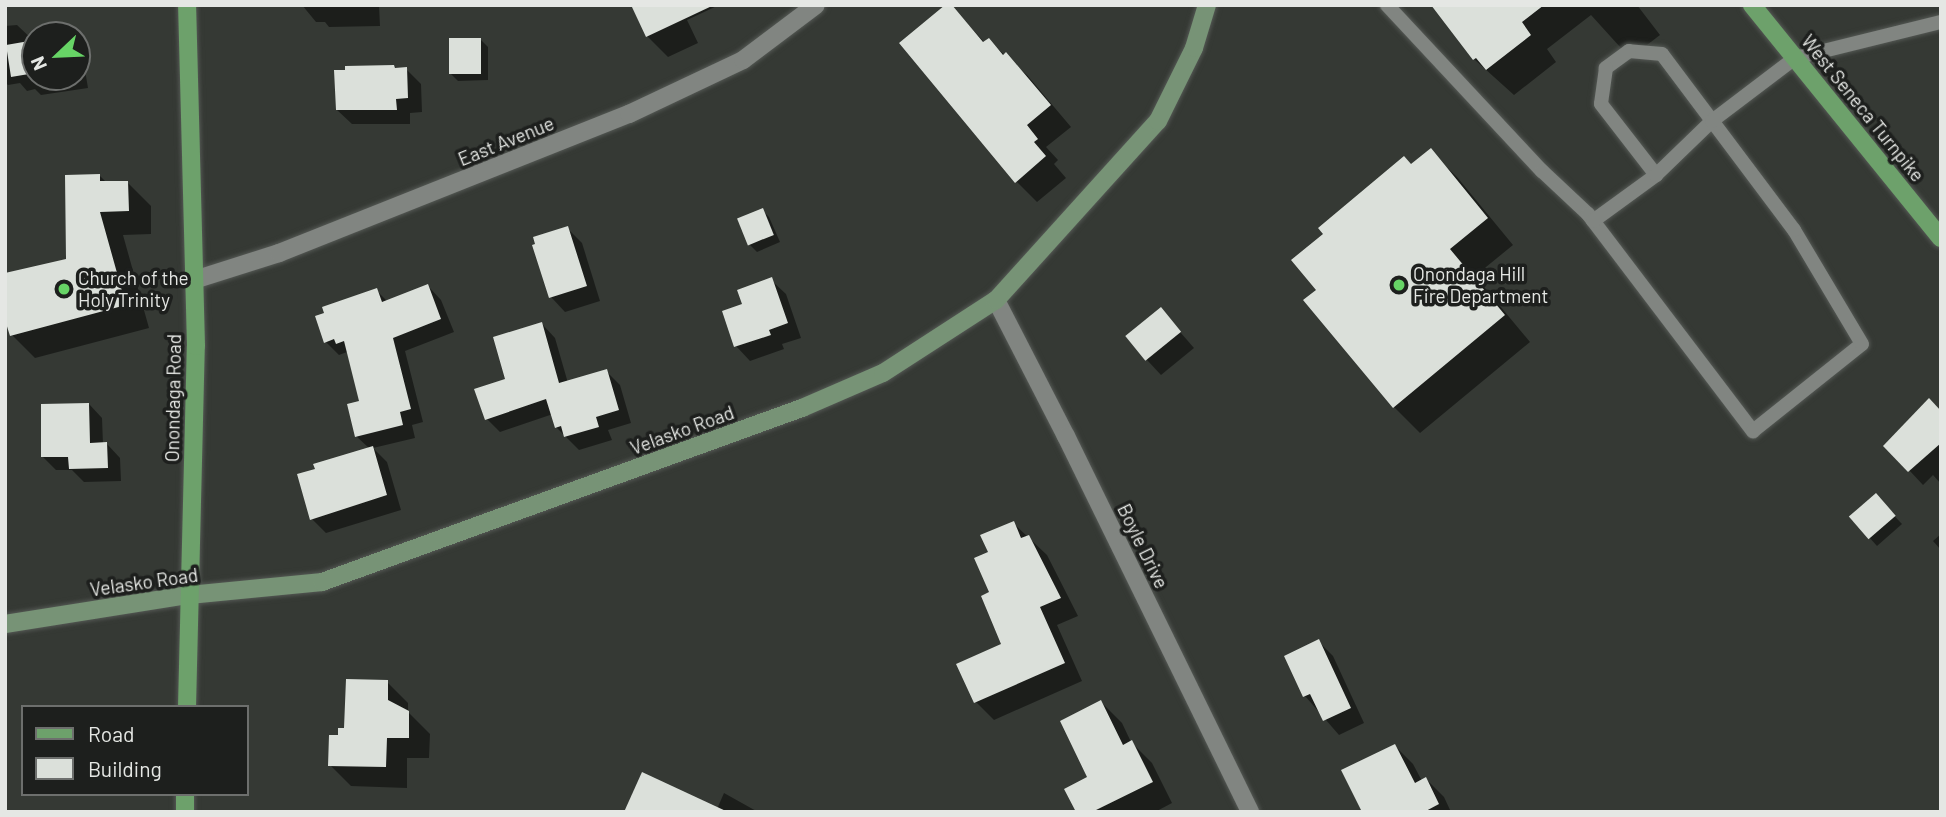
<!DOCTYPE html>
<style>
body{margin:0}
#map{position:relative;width:1946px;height:817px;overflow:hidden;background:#353934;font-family:Barlow,sans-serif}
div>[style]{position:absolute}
.shadow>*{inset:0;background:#0007}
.building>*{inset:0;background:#dbe0da;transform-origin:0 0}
.roads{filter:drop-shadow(0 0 2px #545854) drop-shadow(0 0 2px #545854)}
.lane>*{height:14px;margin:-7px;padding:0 7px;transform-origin:7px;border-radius:7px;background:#818581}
.street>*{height:18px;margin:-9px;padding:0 9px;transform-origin:9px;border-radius:9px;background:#818581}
.secondary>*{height:18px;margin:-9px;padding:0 9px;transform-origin:9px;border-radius:9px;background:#779376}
.primary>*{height:18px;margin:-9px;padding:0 9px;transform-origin:9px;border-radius:9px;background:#6da16b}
.dots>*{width:19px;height:19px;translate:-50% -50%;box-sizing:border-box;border:4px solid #1d1f1d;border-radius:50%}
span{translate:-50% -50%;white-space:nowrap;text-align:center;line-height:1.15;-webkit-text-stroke:7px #1d1f1d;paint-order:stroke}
.street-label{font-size:19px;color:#e5e7e4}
.poi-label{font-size:19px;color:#e5e7e4}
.left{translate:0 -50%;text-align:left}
.frame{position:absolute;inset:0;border:7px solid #e5e7e4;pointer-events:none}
.legend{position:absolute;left:21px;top:705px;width:228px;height:91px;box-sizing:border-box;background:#1d1f1d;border:2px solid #6d6f6d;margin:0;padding:9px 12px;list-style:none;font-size:21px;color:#e5e7e4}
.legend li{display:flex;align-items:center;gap:14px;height:35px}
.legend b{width:35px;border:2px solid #6d6f6d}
.north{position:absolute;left:21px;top:21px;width:70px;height:70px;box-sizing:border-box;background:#1d1f1d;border:2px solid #6d6f6d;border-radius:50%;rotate:247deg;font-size:19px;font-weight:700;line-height:28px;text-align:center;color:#e5e7e4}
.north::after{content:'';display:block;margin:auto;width:24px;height:32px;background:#67d466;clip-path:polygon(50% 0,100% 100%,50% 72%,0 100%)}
</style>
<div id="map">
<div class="shadow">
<i style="clip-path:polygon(302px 5px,379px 5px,380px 26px,329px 27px,325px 22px,316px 22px)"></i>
<i style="clip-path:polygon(633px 5px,719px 5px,687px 20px,698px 43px,668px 57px,647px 36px)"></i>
<i style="clip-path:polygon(1433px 5px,1637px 5px,1660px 35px,1630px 58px,1591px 15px,1547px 49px,1556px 62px,1514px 95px,1474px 59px)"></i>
<i style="clip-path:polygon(952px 7px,985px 43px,988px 40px,1027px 75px,1071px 127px,1046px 147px,1058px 160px,1054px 164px,1066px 178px,1037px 202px,1016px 181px)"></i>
<i style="clip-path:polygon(17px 25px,35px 42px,35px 77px,77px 77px,77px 46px,82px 52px,88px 88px,41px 95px,35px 89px,27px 91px,20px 83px,8px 85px,5px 82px,5px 26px)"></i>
<i style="clip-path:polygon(481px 40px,488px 47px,488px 80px,458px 81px,451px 74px)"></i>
<i style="clip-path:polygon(394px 66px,397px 70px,406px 69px,421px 84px,422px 112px,410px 113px,410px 124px,352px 124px,337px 110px)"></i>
<i style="clip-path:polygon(1430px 151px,1457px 177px,1513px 245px,1475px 276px,1530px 342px,1420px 433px,1394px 407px,1318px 290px,1412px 166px)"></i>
<i style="clip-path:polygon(99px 175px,107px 183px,127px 182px,151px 206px,151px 234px,123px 235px,149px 328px,35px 358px,12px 335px,67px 260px)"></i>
<i style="clip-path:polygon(762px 210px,769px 217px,780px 242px,757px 252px,750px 245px)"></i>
<i style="clip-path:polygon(567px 228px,582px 243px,600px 301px,565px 312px,551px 297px)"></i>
<i style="clip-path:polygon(771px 280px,786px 294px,801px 338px,782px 344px,784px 349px,750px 361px,736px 346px)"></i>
<i style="clip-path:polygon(428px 286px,441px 300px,454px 332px,405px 351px,423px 422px,412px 425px,415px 438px,373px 448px,387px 462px,401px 510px,326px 533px,312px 519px,370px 449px,356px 436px,361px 402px,347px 352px,339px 355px,326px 342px,376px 290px,388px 302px)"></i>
<i style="clip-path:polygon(1161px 310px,1194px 348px,1161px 375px,1147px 360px)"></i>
<i style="clip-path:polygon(542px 324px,555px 338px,568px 383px,606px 371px,620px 385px,631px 423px,608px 430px,612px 440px,579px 450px,556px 427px,553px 414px,500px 432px,487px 419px)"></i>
<i style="clip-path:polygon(89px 404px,102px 418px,103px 444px,107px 444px,120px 458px,121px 481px,84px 482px,72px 470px,56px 470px,42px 456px)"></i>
<i style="clip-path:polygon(1941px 413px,1941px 484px,1933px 475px,1923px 485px,1909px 470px)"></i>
<i style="clip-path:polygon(1882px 503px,1902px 524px,1877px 546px,1851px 517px)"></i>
<i style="clip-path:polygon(1013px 523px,1047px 555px,1078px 616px,1057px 625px,1082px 681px,994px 720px,976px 702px,1004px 645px,992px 593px,990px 553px)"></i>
<i style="clip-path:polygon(1941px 534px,1941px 550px,1933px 541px)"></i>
<i style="clip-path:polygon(1318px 641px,1333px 656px,1364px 723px,1339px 735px,1305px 696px)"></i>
<i style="clip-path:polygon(387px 682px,408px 703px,408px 712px,430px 734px,429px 758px,407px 758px,407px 788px,351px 786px,330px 765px,339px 737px)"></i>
<i style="clip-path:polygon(1101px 702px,1122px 723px,1131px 742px,1152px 763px,1172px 803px,1155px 812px,1077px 812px,1089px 778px)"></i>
<i style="clip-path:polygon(1395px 746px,1413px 764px,1422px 781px,1426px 779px,1444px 797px,1451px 812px,1364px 812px)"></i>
<i style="clip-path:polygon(724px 793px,758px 812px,626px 812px,717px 809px)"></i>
</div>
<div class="building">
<i style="clip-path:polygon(631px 5px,714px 5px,646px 37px)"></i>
<i style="clip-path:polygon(945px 5px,952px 5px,983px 42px,989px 38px,1003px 55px,1006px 52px,1051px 105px,1027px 125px,1038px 139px,1034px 142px,1046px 156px,1015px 183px,899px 43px)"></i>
<i style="clip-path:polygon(1431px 5px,1544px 5px,1522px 22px,1531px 35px,1486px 70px,1476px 58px,1473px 60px)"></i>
<i style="left:449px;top:38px;width:32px;height:36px"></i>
<i style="clip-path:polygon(35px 40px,35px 73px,11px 77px,6px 45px)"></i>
<i style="clip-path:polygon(394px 65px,395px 68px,407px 67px,408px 98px,396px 99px,397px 110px,336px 110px,334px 70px,345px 70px,345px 66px)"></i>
<i style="clip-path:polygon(1431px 148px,1488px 218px,1450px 249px,1505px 315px,1393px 408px,1303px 300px,1316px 290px,1291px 260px,1323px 234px,1318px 228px,1404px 156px,1411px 164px)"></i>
<i style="clip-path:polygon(100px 174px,100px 181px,128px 181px,129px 211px,100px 212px,126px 305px,10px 336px,5px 320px,5px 273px,66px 259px,65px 175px)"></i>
<i style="left:763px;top:208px;width:29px;height:28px;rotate:68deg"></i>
<i style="clip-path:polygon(568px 226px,587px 286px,549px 298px,532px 245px,535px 244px,533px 237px)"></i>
<i style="clip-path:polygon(772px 277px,788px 323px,769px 330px,771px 335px,734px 347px,722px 311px,742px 304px,737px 290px)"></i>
<i style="clip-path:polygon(428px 284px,441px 319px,393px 338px,411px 409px,400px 412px,403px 425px,355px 437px,347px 404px,359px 401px,344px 341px,336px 344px,334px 339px,324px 343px,315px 316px,324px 313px,322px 307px,377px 288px,382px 302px)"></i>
<i style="left:1161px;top:307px;width:32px;height:46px;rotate:51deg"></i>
<i style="clip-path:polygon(542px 322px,559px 383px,607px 369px,619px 410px,596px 417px,599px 427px,564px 437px,561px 426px,555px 428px,546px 399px,485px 420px,474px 389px,505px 379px,493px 337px)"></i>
<i style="clip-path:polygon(1929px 398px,1941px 411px,1941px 443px,1908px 472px,1883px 446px)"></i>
<i style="clip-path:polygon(89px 403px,90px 443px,107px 442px,108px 468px,69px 469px,68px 457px,41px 457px,41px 404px)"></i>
<i style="clip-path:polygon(373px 446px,387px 495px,310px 520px,297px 474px,315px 469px,313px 464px)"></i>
<i style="left:1876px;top:493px;width:30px;height:36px;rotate:49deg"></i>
<i style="clip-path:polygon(1014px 521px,1021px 538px,1029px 535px,1061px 598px,1040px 607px,1065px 663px,974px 703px,956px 664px,1001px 644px,981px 596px,989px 592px,974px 558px,988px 552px,980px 535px)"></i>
<i style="clip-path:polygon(1319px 639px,1351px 708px,1323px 721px,1310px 694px,1303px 697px,1284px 656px)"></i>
<i style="clip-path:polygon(346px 679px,388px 680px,388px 700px,409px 711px,409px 738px,387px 738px,386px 767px,328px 766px,329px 735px,338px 735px,338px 728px,344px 728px)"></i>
<i style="clip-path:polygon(1101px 700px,1123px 745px,1132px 740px,1153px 782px,1092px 812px,1076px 812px,1064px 789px,1087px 777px,1060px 721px)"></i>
<i style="clip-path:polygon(1395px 744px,1415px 783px,1426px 777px,1439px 804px,1424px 812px,1362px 812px,1341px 770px)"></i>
<i style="clip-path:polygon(642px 772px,728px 812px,624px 812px)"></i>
</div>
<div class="roads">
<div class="lane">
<i style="left:1387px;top:5px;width:227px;rotate:47deg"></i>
<i style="left:1542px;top:171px;width:63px;rotate:43.1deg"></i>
<i style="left:1588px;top:214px;width:273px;rotate:52.8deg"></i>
<i style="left:1753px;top:431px;width:139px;rotate:-38.6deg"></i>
<i style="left:1862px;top:344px;width:133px;rotate:-120.8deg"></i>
<i style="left:1794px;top:230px;width:220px;rotate:-126.9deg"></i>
<i style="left:1662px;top:54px;width:33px;rotate:-175deg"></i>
<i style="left:1629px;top:51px;width:29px;rotate:144deg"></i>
<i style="left:1606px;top:68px;width:36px;rotate:98deg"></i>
<i style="left:1601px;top:104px;width:90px;rotate:52.2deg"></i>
<i style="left:1593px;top:221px;width:78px;rotate:-36.1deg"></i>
<i style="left:1656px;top:175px;width:78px;rotate:-44deg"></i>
<i style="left:1712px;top:121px;width:104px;rotate:-37.2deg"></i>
<i style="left:1795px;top:58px;width:150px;rotate:-13.9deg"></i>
</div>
<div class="street">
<i style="left:194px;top:280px;width:89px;rotate:-17.6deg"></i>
<i style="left:279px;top:253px;width:377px;rotate:-21.7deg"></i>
<i style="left:629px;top:114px;width:126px;rotate:-25.3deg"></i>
<i style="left:743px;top:60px;width:91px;rotate:-37deg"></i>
<i style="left:996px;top:300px;width:153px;rotate:62.8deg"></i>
<i style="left:1066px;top:436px;width:419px;rotate:63.9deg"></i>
</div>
<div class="secondary">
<i style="left:5px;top:624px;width:186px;rotate:-9deg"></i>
<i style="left:189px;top:595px;width:134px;rotate:-5.6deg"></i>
<i style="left:322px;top:582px;width:511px;rotate:-19.93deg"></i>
<i style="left:802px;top:408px;width:88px;rotate:-23.4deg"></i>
<i style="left:883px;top:373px;width:135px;rotate:-32.9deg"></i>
<i style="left:996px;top:300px;width:241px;rotate:-47.9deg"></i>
<i style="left:1158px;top:121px;width:81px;rotate:-63.7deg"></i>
<i style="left:1194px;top:48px;width:45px;rotate:-73.2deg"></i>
</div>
<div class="primary">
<i style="left:1752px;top:5px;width:300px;rotate:51deg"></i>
<i style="left:187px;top:707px;width:361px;rotate:-88.6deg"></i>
<i style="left:196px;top:346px;width:341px;rotate:-91.5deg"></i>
<i style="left:185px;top:812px;width:18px;rotate:-90deg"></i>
</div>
</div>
<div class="dots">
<i style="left:1399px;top:285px;background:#67d466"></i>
<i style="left:64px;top:289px;background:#67d466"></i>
</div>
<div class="street-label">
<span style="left:1863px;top:108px;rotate:51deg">West Seneca Turnpike</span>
<span style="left:506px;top:141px;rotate:-22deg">East Avenue</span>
<span style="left:173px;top:398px;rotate:-89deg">Onondaga Road</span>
<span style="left:682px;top:430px;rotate:-20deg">Velasko Road</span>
<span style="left:1143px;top:546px;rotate:64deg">Boyle Drive</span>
<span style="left:144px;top:582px;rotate:-8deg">Velasko Road</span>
</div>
<div class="poi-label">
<span class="left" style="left:1413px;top:285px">Onondaga Hill<br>Fire Department</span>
<span class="left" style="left:78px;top:289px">Church of the<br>Holy Trinity</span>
</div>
<div class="frame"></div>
<ul class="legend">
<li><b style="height:9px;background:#6da16b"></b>Road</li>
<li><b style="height:19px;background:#dbe0da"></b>Building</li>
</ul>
<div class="north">N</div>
</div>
